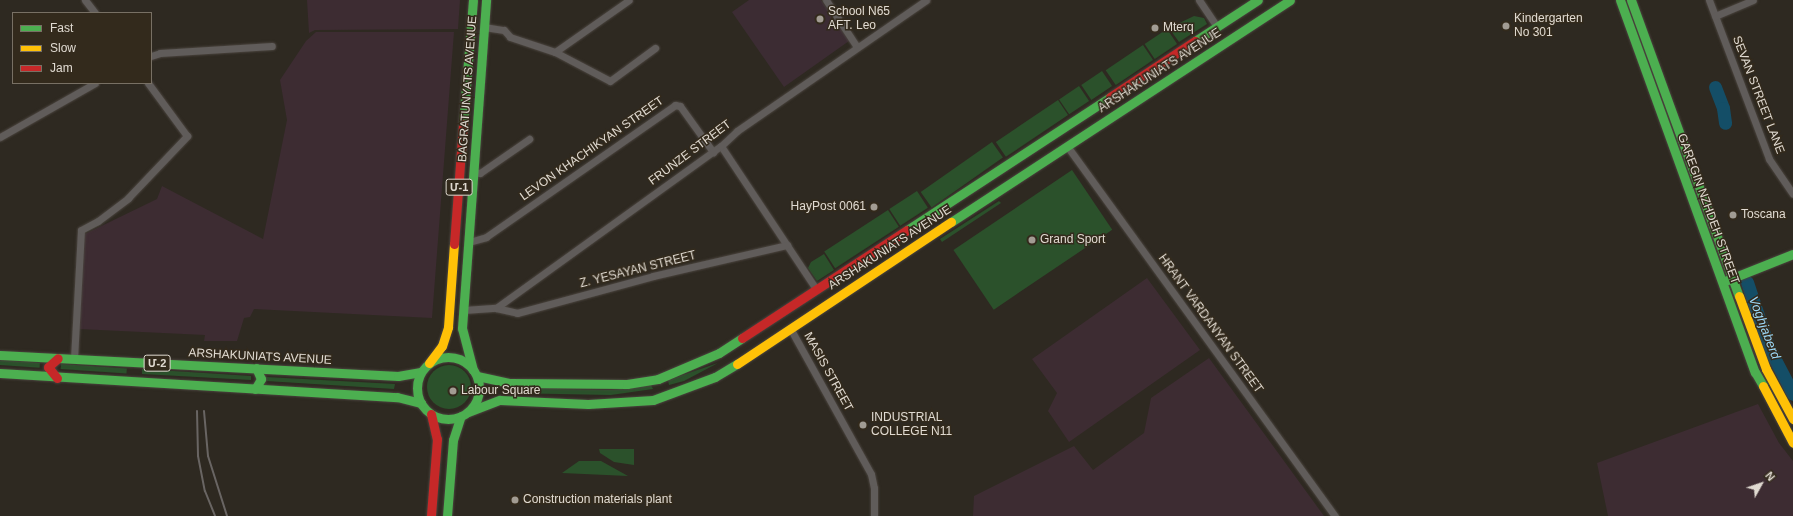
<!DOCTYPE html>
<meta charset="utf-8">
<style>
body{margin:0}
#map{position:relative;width:1793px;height:516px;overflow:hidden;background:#2e2921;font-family:Arial,"Noto Sans Armenian",sans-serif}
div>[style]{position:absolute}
.industrial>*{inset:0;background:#3d2c32}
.education>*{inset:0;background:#3c2c33}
.green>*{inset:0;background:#2b512b;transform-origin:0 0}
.round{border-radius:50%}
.river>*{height:13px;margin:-6.5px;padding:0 6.5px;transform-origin:6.5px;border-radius:6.5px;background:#144e67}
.roads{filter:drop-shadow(0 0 1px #4a443e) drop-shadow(0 0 1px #4a443e)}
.street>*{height:7px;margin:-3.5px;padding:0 3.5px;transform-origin:3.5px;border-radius:3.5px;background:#605c5a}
.fast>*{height:9px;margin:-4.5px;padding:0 4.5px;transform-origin:4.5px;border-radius:4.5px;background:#4caf50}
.fast>.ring{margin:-4.5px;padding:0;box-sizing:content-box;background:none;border:9px solid #4caf50;border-radius:50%}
.slow>*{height:9px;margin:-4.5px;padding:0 4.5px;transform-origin:4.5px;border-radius:4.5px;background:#ffc107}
.jam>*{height:9px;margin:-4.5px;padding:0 4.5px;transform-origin:4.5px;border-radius:4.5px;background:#c62828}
.rail>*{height:2px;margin:-1px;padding:0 1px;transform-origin:1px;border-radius:1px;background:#696563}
.dots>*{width:11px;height:11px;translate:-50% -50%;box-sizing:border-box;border:2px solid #332a1c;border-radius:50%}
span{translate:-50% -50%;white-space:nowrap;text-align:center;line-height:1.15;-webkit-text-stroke:3px #332a1c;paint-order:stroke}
.shield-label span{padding:1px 3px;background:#332a1c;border:1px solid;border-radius:3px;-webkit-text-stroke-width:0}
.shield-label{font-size:11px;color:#e0dad1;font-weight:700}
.poi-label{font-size:12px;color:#e0dad1}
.left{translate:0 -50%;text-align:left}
.right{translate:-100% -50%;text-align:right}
.street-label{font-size:12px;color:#e0dad1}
.water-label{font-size:13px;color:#9bd7f7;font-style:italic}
.legend{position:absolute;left:12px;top:12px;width:140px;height:72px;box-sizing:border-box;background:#332a1c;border:1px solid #787064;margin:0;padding:5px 7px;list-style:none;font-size:12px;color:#e0dad1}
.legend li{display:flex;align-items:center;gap:8px;height:20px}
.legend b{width:20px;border:1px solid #787064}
.north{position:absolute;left:1741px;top:464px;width:40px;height:40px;-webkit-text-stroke:3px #332a1c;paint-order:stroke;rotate:50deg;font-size:11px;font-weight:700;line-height:16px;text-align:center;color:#e0dad1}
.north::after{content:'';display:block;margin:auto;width:14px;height:18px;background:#e0dad1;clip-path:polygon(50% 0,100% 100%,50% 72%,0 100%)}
</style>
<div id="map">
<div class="industrial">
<i style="clip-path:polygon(307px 0,460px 0,458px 29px,315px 30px,309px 33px)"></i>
<i style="clip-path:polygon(316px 32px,454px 32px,432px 318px,254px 309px,250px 317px,244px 318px,237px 341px,204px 341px,205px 335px,79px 329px,85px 234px,157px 199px,162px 186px,263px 239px,287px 120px,280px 80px,306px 41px)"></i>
<i style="clip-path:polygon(1147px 278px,1200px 350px,1069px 442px,1048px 411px,1057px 393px,1032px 359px)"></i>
<i style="clip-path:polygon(1209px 358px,1324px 516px,973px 516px,974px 496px,1074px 446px,1093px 470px,1144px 433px,1151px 398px)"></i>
<i style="clip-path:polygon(1758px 404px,1779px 443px,1793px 461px,1793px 516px,1608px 516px,1597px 463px)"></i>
</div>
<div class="education">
<i style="clip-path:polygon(749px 0,821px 0,849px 41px,784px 87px,732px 12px)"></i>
</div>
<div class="green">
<i style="clip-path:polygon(1194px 16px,1204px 18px,1207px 24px,1179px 42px,1169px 28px)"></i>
<i style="left:1167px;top:29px;width:18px;height:27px;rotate:56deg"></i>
<i style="left:1143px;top:45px;width:18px;height:45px;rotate:56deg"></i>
<i style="left:1102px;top:71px;width:18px;height:25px;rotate:56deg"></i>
<i style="left:1079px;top:86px;width:18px;height:24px;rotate:56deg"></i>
<i style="left:1058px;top:100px;width:18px;height:75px;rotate:56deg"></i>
<i style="left:992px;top:142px;width:19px;height:87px;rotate:55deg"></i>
<i style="left:1072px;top:170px;width:72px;height:143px;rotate:56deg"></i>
<i style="left:917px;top:191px;width:20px;height:33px;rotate:57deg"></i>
<i style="clip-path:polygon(999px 201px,1001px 203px,942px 242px,940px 239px)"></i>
<i style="left:888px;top:210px;width:20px;height:76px;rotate:57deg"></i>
<i style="clip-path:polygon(824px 254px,834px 270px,817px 281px,808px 268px,811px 262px)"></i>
<i style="left:0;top:360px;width:40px;height:5px;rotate:4deg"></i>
<i style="clip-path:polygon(718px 363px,684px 381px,669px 385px,668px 380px)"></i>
<i style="left:61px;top:364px;width:66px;height:5px;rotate:4deg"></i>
<i class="round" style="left:427px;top:365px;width:44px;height:44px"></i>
<i style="clip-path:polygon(142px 369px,251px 376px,251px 380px,142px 374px)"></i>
<i style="clip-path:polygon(266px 377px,395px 384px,394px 389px,266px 381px)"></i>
<i style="clip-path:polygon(651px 385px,653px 389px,611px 395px,503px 393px,503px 388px,611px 390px)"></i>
<i style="clip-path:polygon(599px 449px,634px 449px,634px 465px,614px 462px,600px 453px)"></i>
<i style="clip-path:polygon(579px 461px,601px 461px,628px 476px,562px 473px)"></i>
</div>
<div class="river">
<i style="left:1715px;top:87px;width:22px;rotate:69deg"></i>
<i style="left:1723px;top:108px;width:15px;rotate:82deg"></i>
<i style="left:1747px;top:282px;width:67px;rotate:71.8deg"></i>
<i style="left:1768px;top:346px;width:54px;rotate:62.5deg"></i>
</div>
<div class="roads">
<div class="street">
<i style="left:85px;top:0;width:16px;rotate:52deg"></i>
<i style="left:826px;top:0;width:56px;rotate:56.6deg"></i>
<i style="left:1199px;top:0;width:32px;rotate:56deg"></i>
<i style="left:1709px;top:0;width:170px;rotate:69.3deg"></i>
<i style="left:1769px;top:159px;width:42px;rotate:55.6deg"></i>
<i style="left:1715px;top:16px;width:41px;rotate:-22.8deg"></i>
<i style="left:484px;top:27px;width:20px;rotate:9deg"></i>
<i style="left:504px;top:30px;width:9px;rotate:49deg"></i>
<i style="left:510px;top:37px;width:47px;rotate:18.4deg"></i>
<i style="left:555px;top:52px;width:90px;rotate:-35.1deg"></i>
<i style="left:555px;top:52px;width:62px;rotate:27.8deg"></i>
<i style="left:610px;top:81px;width:56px;rotate:-36.3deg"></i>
<i style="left:151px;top:56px;width:9px;rotate:-18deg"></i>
<i style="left:160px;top:53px;width:112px;rotate:-3.6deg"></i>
<i style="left:0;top:137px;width:109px;rotate:-29.6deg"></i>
<i style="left:721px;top:146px;width:172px;rotate:56.4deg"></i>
<i style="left:1067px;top:146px;width:457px;rotate:54.1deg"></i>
<i style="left:474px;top:172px;width:6px;rotate:9deg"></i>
<i style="left:480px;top:173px;width:60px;rotate:-34.8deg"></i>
<i style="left:469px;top:242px;width:18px;rotate:-16deg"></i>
<i style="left:486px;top:237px;width:231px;rotate:-34.9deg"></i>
<i style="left:675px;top:105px;width:5px;rotate:11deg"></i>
<i style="left:680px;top:106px;width:57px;rotate:54.3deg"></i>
<i style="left:496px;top:308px;width:22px;rotate:13deg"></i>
<i style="left:517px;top:313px;width:141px;rotate:-15.2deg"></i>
<i style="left:653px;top:276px;width:138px;rotate:-13deg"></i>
<i style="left:464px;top:310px;width:32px;rotate:-4deg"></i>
<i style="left:496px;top:308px;width:277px;rotate:-35.8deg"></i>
<i style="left:721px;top:146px;width:22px;rotate:-43deg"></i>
<i style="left:737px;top:131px;width:230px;rotate:-34.7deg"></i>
<i style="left:790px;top:328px;width:167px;rotate:61deg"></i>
<i style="left:871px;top:474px;width:14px;rotate:78deg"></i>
<i style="left:874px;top:488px;width:28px;rotate:90deg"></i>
<i style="left:74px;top:359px;width:129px;rotate:-86.9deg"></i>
<i style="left:81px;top:230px;width:19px;rotate:-28deg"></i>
<i style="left:98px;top:221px;width:38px;rotate:-37deg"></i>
<i style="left:128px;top:198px;width:86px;rotate:-46.4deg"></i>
<i style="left:187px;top:136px;width:66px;rotate:-126.3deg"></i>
</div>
<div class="fast">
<i style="left:1620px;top:0;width:396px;rotate:70.1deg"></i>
<i style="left:1755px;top:372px;width:16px;rotate:60deg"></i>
<i style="left:1631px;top:0;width:315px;rotate:70deg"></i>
<i style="left:1195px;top:41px;width:75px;rotate:-33.1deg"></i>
<i style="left:463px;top:124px;width:124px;rotate:-85.4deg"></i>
<i style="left:951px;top:222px;width:405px;rotate:-33.2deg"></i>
<i style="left:907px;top:230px;width:243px;rotate:-33.2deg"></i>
<i style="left:1725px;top:281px;width:73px;rotate:-21.7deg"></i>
<i style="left:0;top:355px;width:399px;rotate:3deg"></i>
<i style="left:398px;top:376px;width:23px;rotate:-10deg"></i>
<i class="ring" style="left:417px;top:357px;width:53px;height:53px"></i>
<i style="left:473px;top:370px;width:43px;rotate:-104.7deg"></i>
<i style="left:462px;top:328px;width:329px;rotate:-85.8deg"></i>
<i style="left:0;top:373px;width:398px;rotate:3.5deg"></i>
<i style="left:397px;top:397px;width:25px;rotate:14deg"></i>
<i style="left:477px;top:376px;width:35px;rotate:12deg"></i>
<i style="left:511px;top:383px;width:116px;rotate:0.5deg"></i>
<i style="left:627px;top:384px;width:31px;rotate:-9deg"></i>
<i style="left:658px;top:379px;width:66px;rotate:-23.1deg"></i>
<i style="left:719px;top:353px;width:27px;rotate:-33deg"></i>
<i style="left:255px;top:389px;width:12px;rotate:-59deg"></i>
<i style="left:261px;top:379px;width:12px;rotate:-114deg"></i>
<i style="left:468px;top:412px;width:34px;rotate:-21deg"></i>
<i style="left:500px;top:400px;width:88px;rotate:2.6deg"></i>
<i style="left:588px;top:404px;width:65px;rotate:-3.5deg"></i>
<i style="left:653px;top:400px;width:66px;rotate:-20.4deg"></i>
<i style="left:715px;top:377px;width:26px;rotate:-31deg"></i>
<i style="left:447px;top:516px;width:76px;rotate:-85.5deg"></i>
<i style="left:453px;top:440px;width:25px;rotate:-72deg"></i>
</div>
<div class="slow">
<i style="left:1739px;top:296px;width:78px;rotate:69.7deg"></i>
<i style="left:1766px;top:369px;width:57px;rotate:61.6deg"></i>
<i style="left:429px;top:363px;width:21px;rotate:-53deg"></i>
<i style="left:442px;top:346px;width:20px;rotate:-72deg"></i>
<i style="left:448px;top:327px;width:83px;rotate:-85.9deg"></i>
<i style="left:737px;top:364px;width:257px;rotate:-33.6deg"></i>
<i style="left:1763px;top:386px;width:64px;rotate:62.2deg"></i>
</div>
<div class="jam">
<i style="left:1110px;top:97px;width:102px;rotate:-33.4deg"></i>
<i style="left:454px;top:244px;width:120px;rotate:-85.7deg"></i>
<i style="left:742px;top:338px;width:197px;rotate:-33.2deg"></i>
<i style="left:57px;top:378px;width:14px;rotate:-129deg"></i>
<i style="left:48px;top:367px;width:13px;rotate:-42deg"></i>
<i style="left:431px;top:414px;width:26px;rotate:77deg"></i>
<i style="left:437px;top:439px;width:77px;rotate:94.5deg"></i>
</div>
</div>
<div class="rail">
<i style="left:197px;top:411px;width:45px;rotate:88.7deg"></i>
<i style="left:198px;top:456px;width:36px;rotate:79deg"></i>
<i style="left:205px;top:491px;width:27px;rotate:68deg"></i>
<i style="left:204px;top:411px;width:45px;rotate:84.9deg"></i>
<i style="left:208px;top:456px;width:63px;rotate:72.4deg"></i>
</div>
<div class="dots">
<i style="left:820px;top:19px;background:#a29c93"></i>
<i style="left:1506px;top:26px;background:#a29c93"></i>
<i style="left:1155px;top:28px;background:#a29c93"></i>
<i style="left:874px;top:207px;background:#a29c93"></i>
<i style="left:1733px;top:215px;background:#a29c93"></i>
<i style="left:1032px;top:240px;background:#a29c93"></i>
<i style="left:453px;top:391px;background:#a29c93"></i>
<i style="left:863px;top:425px;background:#a29c93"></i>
<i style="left:515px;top:500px;background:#a29c93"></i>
</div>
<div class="shield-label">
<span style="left:459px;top:187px">Մ-1</span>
<span style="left:157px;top:363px">Մ-2</span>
</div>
<div class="poi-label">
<span class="left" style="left:828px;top:19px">School N65<br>AFT. Leo</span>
<span class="left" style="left:1514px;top:26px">Kindergarten<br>No 301</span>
<span class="left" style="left:1163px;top:28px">Mterq</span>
<span class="right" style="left:866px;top:207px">HayPost 0061</span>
<span class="left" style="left:1741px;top:215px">Tosсana</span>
<span class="left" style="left:1040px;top:240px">Grand Sport</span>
<span class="left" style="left:461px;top:391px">Labour Square</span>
<span class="left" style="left:871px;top:425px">INDUSTRIAL<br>COLLEGE N11</span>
<span class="left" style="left:523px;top:500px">Construction materials plant</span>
</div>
<div class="street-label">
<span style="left:1160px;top:71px;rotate:-33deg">ARSHAKUNIATS AVENUE</span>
<span style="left:468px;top:89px;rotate:-86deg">BAGRATUNYATS AVENUE</span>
<span style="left:1758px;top:95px;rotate:69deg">SEVAN STREET LANE</span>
<span style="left:592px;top:149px;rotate:-35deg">LEVON KHACHIKYAN STREET</span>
<span style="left:690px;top:153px;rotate:-37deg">FRUNZE STREET</span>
<span style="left:1708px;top:209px;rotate:70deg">GAREGIN NZHDEH STREET</span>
<span style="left:890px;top:248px;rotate:-33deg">ARSHAKUNIATS AVENUE</span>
<span style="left:638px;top:270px;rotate:-14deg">Z. YESAYAN STREET</span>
<span style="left:1210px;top:324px;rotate:54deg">HRANT VARDANYAN STREET</span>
<span style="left:260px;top:357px;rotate:3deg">ARSHAKUNIATS AVENUE</span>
<span style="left:828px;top:372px;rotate:61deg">MASIS STREET</span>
</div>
<div class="water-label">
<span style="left:1764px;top:328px;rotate:69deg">Voghjaberd</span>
</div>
<ul class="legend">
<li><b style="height:5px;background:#4caf50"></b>Fast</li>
<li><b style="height:5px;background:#ffc107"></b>Slow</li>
<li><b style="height:5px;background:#c62828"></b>Jam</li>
</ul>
<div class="north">N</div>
</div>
